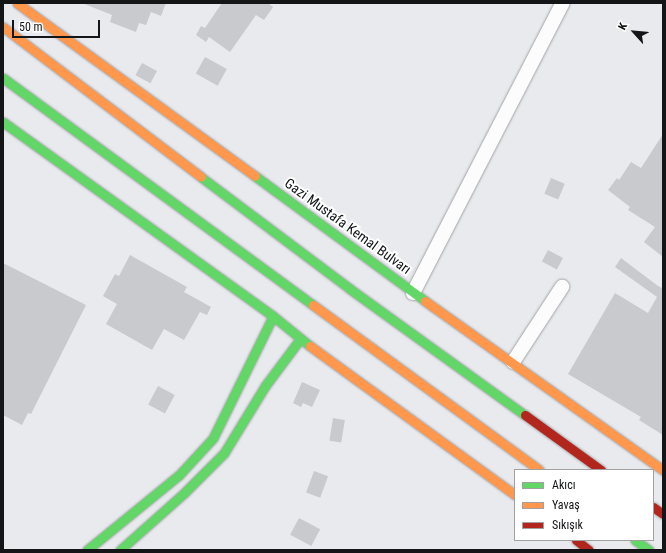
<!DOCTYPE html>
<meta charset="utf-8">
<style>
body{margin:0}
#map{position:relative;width:666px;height:553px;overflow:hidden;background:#e8eaee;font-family:"Roboto Condensed",sans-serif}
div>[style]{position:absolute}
.building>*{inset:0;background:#c9cace;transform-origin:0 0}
.roads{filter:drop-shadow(0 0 1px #a3a4a7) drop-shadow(0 0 1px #a3a4a7)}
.street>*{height:14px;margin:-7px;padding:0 7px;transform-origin:7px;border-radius:7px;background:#fcfcfc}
.fast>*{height:9px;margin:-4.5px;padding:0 4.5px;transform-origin:4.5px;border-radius:4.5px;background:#63d668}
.slow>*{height:9px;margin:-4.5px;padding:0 4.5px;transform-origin:4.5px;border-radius:4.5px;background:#ff974d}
.jam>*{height:9px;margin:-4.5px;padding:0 4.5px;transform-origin:4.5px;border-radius:4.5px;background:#b3261e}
span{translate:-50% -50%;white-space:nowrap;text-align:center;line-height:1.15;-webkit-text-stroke:4px #fff;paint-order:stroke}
.street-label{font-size:14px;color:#141517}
.frame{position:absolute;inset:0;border:4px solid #141517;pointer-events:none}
.legend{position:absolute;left:514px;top:469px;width:140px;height:72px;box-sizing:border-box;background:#fff;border:1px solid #a1a1a2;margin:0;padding:5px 7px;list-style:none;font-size:12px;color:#141517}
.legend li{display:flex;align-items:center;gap:8px;height:20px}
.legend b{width:20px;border:1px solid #a1a1a2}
.north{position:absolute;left:614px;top:12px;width:40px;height:40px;-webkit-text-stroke:3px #fff;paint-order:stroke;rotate:297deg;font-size:11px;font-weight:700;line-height:16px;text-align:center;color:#141517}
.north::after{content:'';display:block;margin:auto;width:14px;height:18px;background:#141517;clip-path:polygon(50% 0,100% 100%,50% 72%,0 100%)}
.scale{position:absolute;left:12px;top:20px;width:88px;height:18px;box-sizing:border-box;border:2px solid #141517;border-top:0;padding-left:5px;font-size:12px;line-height:14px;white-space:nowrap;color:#141517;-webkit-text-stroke:3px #fff;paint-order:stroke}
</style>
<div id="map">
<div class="building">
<i style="clip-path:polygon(82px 3px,166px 3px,161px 16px,151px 12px,146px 25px,139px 23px,136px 32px,110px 22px,112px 15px)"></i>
<i style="clip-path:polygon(222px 3px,268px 3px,273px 7px,264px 20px,256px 15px,230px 52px,209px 37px,206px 42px,196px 35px,201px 26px,205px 28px)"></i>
<i style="left:205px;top:57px;width:25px;height:19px;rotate:29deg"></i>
<i style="left:142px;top:63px;width:17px;height:14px;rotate:28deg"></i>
<i style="clip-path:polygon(663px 134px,663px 257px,644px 242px,655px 227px,628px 210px,630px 207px,608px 190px,617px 178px,619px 180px,631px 162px,641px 168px)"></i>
<i style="left:551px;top:178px;width:15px;height:17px;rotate:23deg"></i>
<i style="left:548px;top:250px;width:17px;height:13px;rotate:28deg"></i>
<i style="clip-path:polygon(130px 255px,187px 287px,184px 292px,211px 307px,207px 315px,200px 312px,184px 340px,164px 329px,152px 350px,106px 324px,117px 304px,103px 296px,115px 274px,119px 276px)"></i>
<i style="clip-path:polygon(621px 258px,658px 286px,662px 288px,663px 286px,663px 435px,639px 420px,641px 417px,568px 374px,615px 293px,648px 313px,657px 297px,615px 267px)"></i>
<i style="clip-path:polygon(3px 263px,86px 305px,31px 414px,28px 413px,22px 425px,3px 415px)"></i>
<i style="clip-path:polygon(302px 382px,320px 390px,312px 407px,303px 403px,301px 407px,293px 403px)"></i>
<i style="left:158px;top:386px;width:19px;height:21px;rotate:28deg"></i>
<i style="left:333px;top:418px;width:12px;height:23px;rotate:9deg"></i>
<i style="left:314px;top:471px;width:15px;height:23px;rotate:20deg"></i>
<i style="left:299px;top:518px;width:24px;height:19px;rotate:28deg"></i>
</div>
<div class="roads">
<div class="street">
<i style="left:413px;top:293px;width:326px;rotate:-62.7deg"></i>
<i style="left:513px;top:362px;width:90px;rotate:-56.8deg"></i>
</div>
<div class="fast">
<i style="left:3px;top:78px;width:384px;rotate:36.2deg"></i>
<i style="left:3px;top:122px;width:332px;rotate:35.7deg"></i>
<i style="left:273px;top:316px;width:48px;rotate:39deg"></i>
<i style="left:255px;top:176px;width:211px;rotate:36.3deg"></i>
<i style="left:201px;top:177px;width:186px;rotate:36.9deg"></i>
<i style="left:350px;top:289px;width:216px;rotate:35.8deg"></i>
<i style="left:635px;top:540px;width:17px;rotate:36deg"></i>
<i style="left:87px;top:550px;width:119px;rotate:-39.2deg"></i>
<i style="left:179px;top:475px;width:50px;rotate:-47.4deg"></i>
<i style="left:213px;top:438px;width:136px;rotate:-63.8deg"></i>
<i style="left:120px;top:550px;width:86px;rotate:-41.7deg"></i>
<i style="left:184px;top:493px;width:57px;rotate:-45deg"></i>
<i style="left:224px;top:453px;width:79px;rotate:-58.5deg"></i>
<i style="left:265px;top:386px;width:59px;rotate:-53.3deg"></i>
</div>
<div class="slow">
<i style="left:17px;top:3px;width:294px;rotate:36deg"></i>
<i style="left:3px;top:27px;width:248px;rotate:37.1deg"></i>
<i style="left:425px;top:301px;width:292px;rotate:35.4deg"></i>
<i style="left:313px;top:305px;width:280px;rotate:36.1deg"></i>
<i style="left:310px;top:346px;width:253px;rotate:36deg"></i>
</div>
<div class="jam">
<i style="left:525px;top:415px;width:94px;rotate:35.9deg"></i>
<i style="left:653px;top:507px;width:12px;rotate:35deg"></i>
<i style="left:576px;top:540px;width:16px;rotate:38deg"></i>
</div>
</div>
<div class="street-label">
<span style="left:348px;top:226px;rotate:36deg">Gazi Mustafa Kemal Bulvarı</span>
</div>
<div class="frame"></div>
<ul class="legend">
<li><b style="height:5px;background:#63d668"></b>Akıcı</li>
<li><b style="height:5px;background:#ff974d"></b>Yavaş</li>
<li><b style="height:5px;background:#b3261e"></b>Sıkışık</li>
</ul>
<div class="north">K</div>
<div class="scale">50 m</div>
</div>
